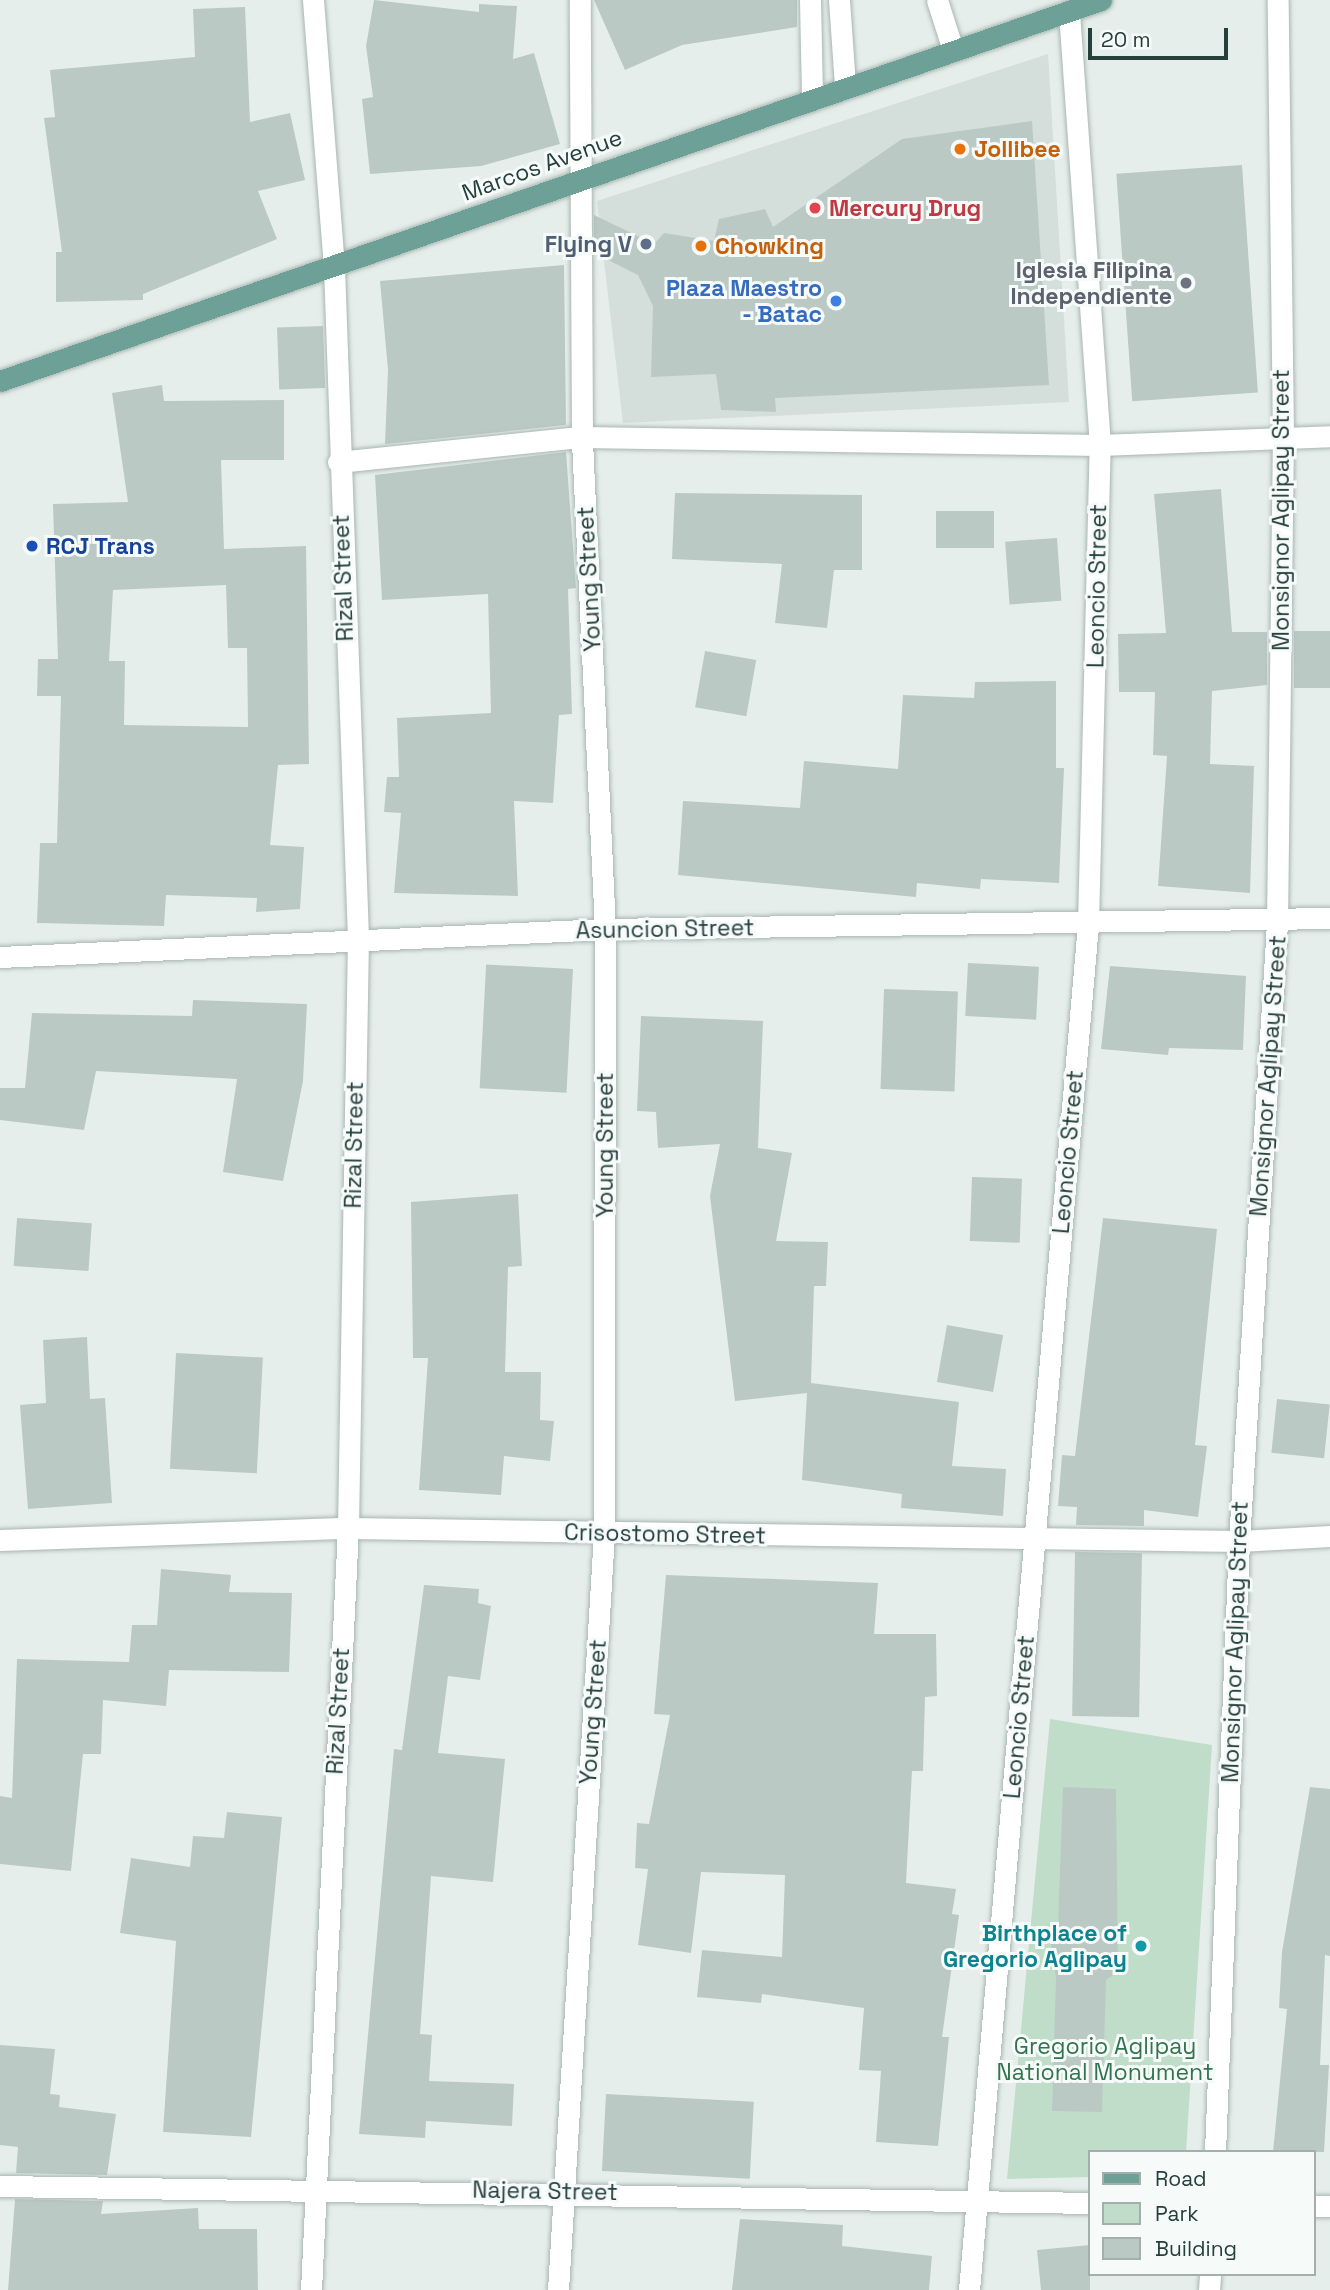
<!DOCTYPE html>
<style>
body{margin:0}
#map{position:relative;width:1330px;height:2290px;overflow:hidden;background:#e6eeeb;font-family:"Space Grotesk",sans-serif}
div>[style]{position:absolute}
.built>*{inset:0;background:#d4deda}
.green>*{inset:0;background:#c0ddca}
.building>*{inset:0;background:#bbc9c4;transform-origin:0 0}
.roads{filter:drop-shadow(0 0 2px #a8b6b2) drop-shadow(0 0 2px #a8b6b2)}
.minor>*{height:21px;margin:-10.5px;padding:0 10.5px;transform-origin:10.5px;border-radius:10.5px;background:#fff}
.major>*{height:21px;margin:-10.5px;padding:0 10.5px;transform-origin:10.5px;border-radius:10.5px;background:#6da197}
.dots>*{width:19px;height:19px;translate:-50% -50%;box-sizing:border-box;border:4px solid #f6faf9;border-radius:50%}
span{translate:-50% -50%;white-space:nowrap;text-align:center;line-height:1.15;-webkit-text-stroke:6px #f6faf9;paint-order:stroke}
.food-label{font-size:23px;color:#c56008;font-weight:700}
.left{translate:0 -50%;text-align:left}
.street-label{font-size:23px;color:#253f3a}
.health-label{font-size:23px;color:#be3a42;font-weight:700}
.service-label{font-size:23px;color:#4e5e75;font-weight:700}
.right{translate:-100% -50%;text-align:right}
.worship-label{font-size:23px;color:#5b616d;font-weight:700}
.shop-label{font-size:23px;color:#366cbe;font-weight:700}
.transit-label{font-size:23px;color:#164399;font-weight:700}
.culture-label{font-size:23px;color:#0d838f;font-weight:700}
.park-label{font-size:23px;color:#327450}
.legend{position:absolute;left:1088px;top:2150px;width:228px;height:126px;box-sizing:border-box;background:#f6faf9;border:2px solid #a2afad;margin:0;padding:9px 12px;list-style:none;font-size:21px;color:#253f3a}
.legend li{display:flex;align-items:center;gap:14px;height:35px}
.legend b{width:35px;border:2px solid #a2afad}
.scale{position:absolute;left:1088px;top:28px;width:140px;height:32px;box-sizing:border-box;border:4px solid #253f3a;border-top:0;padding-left:9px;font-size:21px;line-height:24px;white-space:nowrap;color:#253f3a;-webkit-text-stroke:5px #f6faf9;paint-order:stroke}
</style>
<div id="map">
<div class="built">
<i style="clip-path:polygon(1048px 54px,1069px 402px,623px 423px,597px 201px)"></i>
</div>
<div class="green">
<i style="clip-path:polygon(1050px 1719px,1212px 1745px,1186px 2152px,1090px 2152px,1090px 2177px,1007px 2179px)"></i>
</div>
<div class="building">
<i style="clip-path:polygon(374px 0,479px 12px,479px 4px,517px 6px,513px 59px,534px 53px,560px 144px,481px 166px,370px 174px,362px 99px,373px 97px,366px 46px)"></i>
<i style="clip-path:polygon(594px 0,797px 0,797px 27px,682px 45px,625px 70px)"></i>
<i style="clip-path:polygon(245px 7px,250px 122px,290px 113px,305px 180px,258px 191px,277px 239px,143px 294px,143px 300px,56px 302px,56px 252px,62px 252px,44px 118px,55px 117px,50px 70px,195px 57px,193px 9px)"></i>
<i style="clip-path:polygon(1032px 121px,1049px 385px,775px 398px,776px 412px,721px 410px,716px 374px,651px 377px,653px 306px,638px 275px,594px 253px,594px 215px,654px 244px,664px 233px,714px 241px,719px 219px,765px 209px,773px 227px,902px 139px)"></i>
<i style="left:1242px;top:165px;width:228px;height:126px;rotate:86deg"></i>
<i style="clip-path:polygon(564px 265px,566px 425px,385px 444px,388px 370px,380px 281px)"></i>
<i style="left:323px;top:326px;width:62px;height:46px;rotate:88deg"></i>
<i style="clip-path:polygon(evenodd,162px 385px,164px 401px,284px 400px,284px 460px,221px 460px,224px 549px,306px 546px,309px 764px,278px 765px,270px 845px,304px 847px,300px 909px,256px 912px,257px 898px,166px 895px,164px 926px,37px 923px,40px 843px,57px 843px,61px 696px,37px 696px,38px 659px,58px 659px,53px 504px,128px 502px,112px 393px,162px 385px,226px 585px,228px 648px,247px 648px,248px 727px,124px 725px,125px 661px,109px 661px,113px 590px,226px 585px)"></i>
<i style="clip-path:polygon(566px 452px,576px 588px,568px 589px,572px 714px,559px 715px,553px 803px,514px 801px,518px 896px,394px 893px,401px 813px,384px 812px,387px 777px,399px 777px,397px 718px,491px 713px,488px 594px,382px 600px,375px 475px)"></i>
<i style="clip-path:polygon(1221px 489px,1232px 632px,1267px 632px,1267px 685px,1212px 691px,1210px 764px,1254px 766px,1250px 893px,1158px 886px,1167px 756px,1153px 755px,1155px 692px,1119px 692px,1118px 634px,1166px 633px,1154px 494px)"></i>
<i style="clip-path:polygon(675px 493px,862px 495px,862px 570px,834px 570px,827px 628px,775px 623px,782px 564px,672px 559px)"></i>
<i style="left:936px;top:511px;width:58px;height:37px"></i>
<i style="left:1057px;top:538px;width:63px;height:52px;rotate:86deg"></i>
<i style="left:1330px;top:631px;width:57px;height:36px;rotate:90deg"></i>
<i style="left:705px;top:651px;width:52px;height:57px;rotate:10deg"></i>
<i style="clip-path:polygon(1056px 681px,1056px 768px,1064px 768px,1059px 883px,981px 879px,980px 889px,917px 883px,916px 897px,678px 875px,683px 801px,800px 808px,804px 761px,898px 769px,903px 695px,974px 698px,975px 682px)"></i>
<i style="left:968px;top:963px;width:71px;height:53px;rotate:3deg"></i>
<i style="clip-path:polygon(1110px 966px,1246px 976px,1243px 1050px,1169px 1048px,1168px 1055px,1101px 1049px)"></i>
<i style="left:573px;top:969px;width:124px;height:87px;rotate:93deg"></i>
<i style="left:884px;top:989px;width:74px;height:100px;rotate:2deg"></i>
<i style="clip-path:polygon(193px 1000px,307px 1004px,303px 1081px,283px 1181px,223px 1172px,237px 1079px,96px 1071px,84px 1130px,0 1120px,0 1088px,25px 1088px,32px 1013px,192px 1016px)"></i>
<i style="clip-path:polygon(641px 1016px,763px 1021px,758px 1148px,792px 1153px,776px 1241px,828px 1242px,826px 1286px,814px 1286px,811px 1383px,959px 1402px,952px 1466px,1006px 1469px,1003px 1516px,901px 1508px,902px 1494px,802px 1480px,807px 1393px,735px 1401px,710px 1196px,720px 1144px,658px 1148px,656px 1112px,637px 1111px)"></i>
<i style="left:972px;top:1177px;width:50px;height:64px;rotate:2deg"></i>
<i style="clip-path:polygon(518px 1194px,522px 1266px,508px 1267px,505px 1372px,541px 1372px,540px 1420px,554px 1421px,550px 1461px,504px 1456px,501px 1495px,419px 1490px,428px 1358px,413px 1358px,411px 1202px)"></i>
<i style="left:17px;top:1218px;width:75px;height:48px;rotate:4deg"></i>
<i style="clip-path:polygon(1103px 1218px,1217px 1229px,1195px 1445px,1207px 1446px,1198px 1517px,1144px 1510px,1144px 1526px,1076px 1525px,1077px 1507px,1058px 1506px,1062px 1455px,1075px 1456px)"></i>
<i style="left:947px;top:1325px;width:57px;height:58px;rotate:10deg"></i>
<i style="clip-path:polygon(87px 1337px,90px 1399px,105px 1398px,112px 1503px,28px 1509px,20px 1405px,46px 1403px,43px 1340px)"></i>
<i style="left:176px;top:1353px;width:87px;height:116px;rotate:3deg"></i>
<i style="left:1277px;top:1399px;width:53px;height:54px;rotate:6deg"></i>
<i style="left:1075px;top:1552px;width:67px;height:164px;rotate:1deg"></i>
<i style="clip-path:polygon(161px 1569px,231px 1575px,229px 1592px,292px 1593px,289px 1672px,169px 1670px,166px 1706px,103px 1700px,101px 1754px,83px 1754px,71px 1871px,0 1864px,0 1796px,12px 1798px,17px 1659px,129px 1662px,132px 1625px,157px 1625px)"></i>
<i style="clip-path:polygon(666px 1575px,878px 1583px,874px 1634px,936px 1634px,937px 1696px,925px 1697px,923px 1771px,912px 1771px,906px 1883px,956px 1889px,952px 1914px,959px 1915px,942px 2037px,949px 2037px,938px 2146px,876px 2142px,881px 2071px,859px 2070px,864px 2008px,762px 1994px,761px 2003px,697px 1997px,702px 1950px,782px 1957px,785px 1875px,701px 1872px,691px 1953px,638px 1945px,648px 1869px,635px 1868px,637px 1823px,649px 1824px,670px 1715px,654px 1714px)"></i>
<i style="clip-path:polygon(424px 1585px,479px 1589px,478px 1603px,491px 1606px,480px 1680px,448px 1676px,438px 1753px,505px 1759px,493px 1882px,431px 1876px,420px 2034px,432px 2035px,429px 2081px,514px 2084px,512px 2126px,426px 2121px,425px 2138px,359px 2134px,394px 1749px,402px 1750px)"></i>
<i style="clip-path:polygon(1063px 1787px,1116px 1789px,1118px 1972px,1106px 1980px,1102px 2112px,1052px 2111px,1056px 1978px,1049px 1933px,1058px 1925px)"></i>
<i style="clip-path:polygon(1310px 1787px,1330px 1789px,1330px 1956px,1325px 1955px,1320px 2065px,1329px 2065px,1324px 2152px,1273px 2152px,1287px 2009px,1279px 2008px,1282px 1952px)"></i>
<i style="clip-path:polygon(227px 1812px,282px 1817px,251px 2137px,163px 2132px,176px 1941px,120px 1933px,131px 1858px,190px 1867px,193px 1836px,224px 1838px)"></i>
<i style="clip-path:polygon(0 2045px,55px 2049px,50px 2094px,60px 2095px,59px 2107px,116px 2114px,107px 2175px,16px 2173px,18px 2147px,0 2145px)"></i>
<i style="left:606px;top:2094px;width:148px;height:77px;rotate:3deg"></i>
<i style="clip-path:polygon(15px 2199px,103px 2201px,101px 2214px,198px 2208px,199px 2229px,257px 2229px,258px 2290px,8px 2290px)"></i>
<i style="clip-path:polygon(740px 2219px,843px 2225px,842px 2246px,932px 2256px,929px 2290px,732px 2290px)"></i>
<i style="clip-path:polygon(1090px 2245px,1090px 2290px,1041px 2290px,1037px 2250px)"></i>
</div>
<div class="roads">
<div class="minor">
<i style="left:810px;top:0;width:97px;rotate:88.8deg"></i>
<i style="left:839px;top:0;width:85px;rotate:86deg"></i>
<i style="left:937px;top:0;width:52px;rotate:72.3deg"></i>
<i style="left:338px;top:462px;width:245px;rotate:-5.9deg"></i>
<i style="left:582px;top:437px;width:518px;rotate:0.88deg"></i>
<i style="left:1100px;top:445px;width:230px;rotate:-2.2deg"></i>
<i style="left:0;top:957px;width:606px;rotate:-2.65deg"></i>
<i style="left:605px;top:929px;width:725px;rotate:-0.87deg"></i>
<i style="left:0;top:1540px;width:348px;rotate:-2deg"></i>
<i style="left:348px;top:1528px;width:891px;rotate:0.84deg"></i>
<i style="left:1239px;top:1541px;width:91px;rotate:-3.1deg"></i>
<i style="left:1215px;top:2152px;width:611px;rotate:-87.75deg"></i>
<i style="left:1239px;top:1541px;width:619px;rotate:-86.48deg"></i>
<i style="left:1277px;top:923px;width:485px;rotate:-89.3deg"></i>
<i style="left:1283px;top:438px;width:438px;rotate:-90.7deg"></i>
<i style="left:0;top:2186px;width:1090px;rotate:0.89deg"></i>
<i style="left:1314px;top:2206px;width:16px"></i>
<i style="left:311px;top:2290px;width:763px;rotate:-87.22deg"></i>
<i style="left:348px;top:1528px;width:590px;rotate:-89.03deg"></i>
<i style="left:358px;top:938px;width:671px;rotate:-92.05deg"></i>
<i style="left:334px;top:267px;width:268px;rotate:-94.5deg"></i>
<i style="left:558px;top:2290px;width:757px;rotate:-86.52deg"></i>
<i style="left:604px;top:1534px;width:605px;rotate:-89.91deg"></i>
<i style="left:605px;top:929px;width:493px;rotate:-92.7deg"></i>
<i style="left:582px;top:437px;width:437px;rotate:-90.3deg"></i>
<i style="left:969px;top:2290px;width:1371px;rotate:-85.02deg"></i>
<i style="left:1088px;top:924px;width:479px;rotate:-88.6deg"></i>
<i style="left:1100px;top:445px;width:434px;rotate:-94.1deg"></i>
<i style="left:1209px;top:2290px;width:16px;rotate:-86deg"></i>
</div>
<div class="major">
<i style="left:0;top:381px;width:1165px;rotate:-19.09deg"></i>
</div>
</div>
<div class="dots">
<i style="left:960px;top:149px;background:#e8710a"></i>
<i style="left:815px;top:208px;background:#e0444e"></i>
<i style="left:646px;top:244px;background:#5c6f8a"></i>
<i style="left:701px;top:246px;background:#e8710a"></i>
<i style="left:1186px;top:283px;background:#6b7280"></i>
<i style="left:836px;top:301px;background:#3f7fe0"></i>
<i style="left:32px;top:546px;background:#1a4fb4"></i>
<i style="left:1141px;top:1946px;background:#0f9aa8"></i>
</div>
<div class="food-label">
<span class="left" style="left:974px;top:149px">Jollibee</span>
<span class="left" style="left:715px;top:246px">Chowking</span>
</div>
<div class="street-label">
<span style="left:542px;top:165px;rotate:-20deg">Marcos Avenue</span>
<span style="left:1281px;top:510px;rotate:-90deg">Monsignor Aglipay Street</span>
<span style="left:343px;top:578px;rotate:-92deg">Rizal Street</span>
<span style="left:589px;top:579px;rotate:-93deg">Young Street</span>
<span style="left:1097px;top:586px;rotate:-89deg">Leoncio Street</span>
<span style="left:665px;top:929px;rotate:-1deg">Asuncion Street</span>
<span style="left:1268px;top:1076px;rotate:-86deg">Monsignor Aglipay Street</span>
<span style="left:354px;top:1145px;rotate:-89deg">Rizal Street</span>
<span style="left:605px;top:1145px;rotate:-90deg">Young Street</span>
<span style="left:1068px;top:1152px;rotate:-85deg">Leoncio Street</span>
<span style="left:665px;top:1534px;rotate:1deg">Crisostomo Street</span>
<span style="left:1235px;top:1642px;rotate:-88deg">Monsignor Aglipay Street</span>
<span style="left:338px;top:1711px;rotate:-87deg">Rizal Street</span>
<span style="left:593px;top:1712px;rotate:-86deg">Young Street</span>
<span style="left:1019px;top:1717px;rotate:-85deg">Leoncio Street</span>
<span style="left:545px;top:2191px;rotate:1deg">Najera Street</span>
</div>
<div class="health-label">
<span class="left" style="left:829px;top:208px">Mercury Drug</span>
</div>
<div class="service-label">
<span class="right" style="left:632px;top:244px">Flying V</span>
</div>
<div class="worship-label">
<span class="right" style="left:1172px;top:283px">Iglesia Filipina<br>Independiente</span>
</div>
<div class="shop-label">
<span class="right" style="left:822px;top:301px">Plaza Maestro<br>- Batac</span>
</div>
<div class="transit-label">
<span class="left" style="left:46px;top:546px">RCJ Trans</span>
</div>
<div class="culture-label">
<span class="right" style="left:1127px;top:1946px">Birthplace of<br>Gregorio Aglipay</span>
</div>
<div class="park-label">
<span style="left:1105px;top:2059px">Gregorio Aglipay<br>National Monument</span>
</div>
<ul class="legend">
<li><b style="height:9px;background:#6da197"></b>Road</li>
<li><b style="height:19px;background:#c0ddca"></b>Park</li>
<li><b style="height:19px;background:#bbc9c4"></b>Building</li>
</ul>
<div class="scale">20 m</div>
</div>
